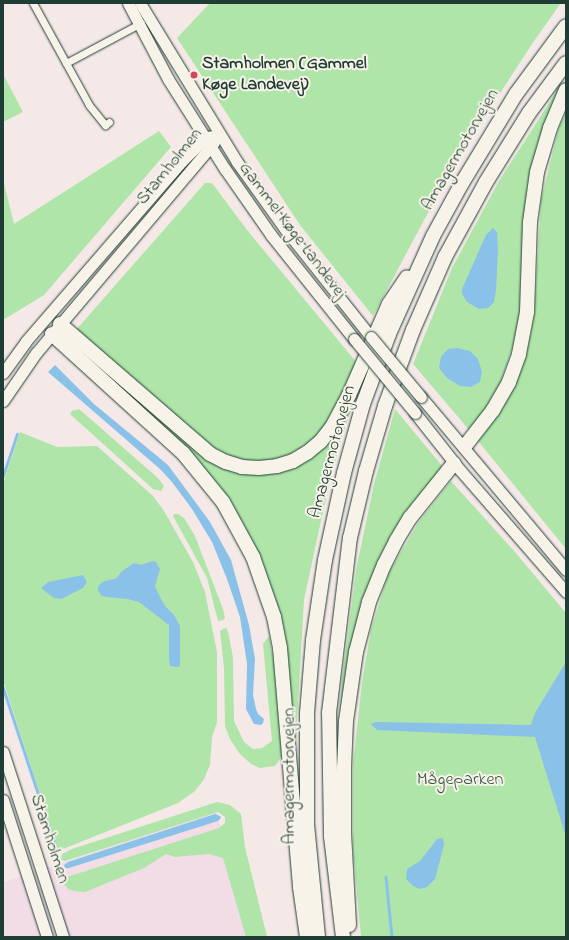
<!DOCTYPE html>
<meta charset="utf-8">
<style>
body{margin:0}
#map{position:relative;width:569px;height:940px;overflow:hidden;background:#f5e9e8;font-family:"Indie Flower",sans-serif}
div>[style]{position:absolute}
.built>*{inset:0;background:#f2dde7}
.green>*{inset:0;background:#afe5a8}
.water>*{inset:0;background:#8ac1e8}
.stream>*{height:2.5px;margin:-1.25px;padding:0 1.25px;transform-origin:1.25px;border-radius:1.25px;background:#8ac1e8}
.roads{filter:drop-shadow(0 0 1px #1f3d34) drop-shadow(0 0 1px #1f3d34)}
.street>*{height:7px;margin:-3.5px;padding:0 3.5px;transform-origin:3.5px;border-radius:3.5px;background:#f7f3e8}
.secondary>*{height:11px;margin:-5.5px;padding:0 5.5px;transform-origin:5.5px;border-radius:5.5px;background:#f7f3e8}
.highway>*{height:14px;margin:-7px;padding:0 7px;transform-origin:7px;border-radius:7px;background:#f7f3e8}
.bridges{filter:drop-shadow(0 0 1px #1f3d34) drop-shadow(0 0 1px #1f3d34)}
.secondary-bridge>*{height:11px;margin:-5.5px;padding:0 5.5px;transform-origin:5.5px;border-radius:5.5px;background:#f7f3e8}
.dots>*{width:11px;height:11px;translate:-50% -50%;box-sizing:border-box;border:2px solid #f7f3e8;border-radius:50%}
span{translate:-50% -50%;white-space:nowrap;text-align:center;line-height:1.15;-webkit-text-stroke:4px #f7f3e8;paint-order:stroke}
.poi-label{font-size:18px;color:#1f3d34;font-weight:700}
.left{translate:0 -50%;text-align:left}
.street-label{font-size:18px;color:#1f3d34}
.park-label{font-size:18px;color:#355645}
.frame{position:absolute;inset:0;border:4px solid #1f3d34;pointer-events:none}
</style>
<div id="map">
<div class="built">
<i style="clip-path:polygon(216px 812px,255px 937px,3px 937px,3px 882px)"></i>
</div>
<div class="green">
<i style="clip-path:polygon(210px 3px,561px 3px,532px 44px,482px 121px,438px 194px,373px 316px,300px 225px,177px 38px)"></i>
<i style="clip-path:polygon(3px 74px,23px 112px,3px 122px)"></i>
<i style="clip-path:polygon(560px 86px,564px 88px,558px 100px,524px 264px,518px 332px,496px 395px,470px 431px,413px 364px,452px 268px,499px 181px)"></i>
<i style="clip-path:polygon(566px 113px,566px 549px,478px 441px,504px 405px,520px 371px,529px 343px,534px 315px,541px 200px,559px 127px)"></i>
<i style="clip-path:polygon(159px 131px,171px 147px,44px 295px,3px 320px,3px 179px,14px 224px)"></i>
<i style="clip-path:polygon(205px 183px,212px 183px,247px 230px,357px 363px,327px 424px,313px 440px,295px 453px,278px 461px,258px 464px,234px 460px,210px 449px,75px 331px)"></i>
<i style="clip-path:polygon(67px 339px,227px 469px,300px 463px,348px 407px,351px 409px,340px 443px,324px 507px,304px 600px,296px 739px,292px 739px,262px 562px,248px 533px,232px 505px,210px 475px,189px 452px)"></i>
<i style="clip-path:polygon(79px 409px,158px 478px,164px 486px,161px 491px,153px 489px,70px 414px,72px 411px)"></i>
<i style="clip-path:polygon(395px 409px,443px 467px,377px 572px,338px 757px,342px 679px,356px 570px,374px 484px)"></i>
<i style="clip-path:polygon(20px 432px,57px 447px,97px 446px,153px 496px,164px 511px,193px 562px,205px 592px,217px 652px,217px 722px,212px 737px,210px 765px,204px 779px,195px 791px,178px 803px,58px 851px,3px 680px,3px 484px)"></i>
<i style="clip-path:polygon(451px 481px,515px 552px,566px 613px,566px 937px,361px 937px,353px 850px,353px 765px,362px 682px,371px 630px,388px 574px,418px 523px)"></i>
<i style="clip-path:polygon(174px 514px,178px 514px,184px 518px,195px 536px,223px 609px,225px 618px,223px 620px,218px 621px,207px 578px,173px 516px)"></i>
<i style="clip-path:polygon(225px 628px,227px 629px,229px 636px,233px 658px,234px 721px,244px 742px,253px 749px,262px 748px,272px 741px,263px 644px,269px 636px,276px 671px,282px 756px,275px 766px,260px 768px,251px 764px,239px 753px,230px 739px,225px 726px,224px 668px,220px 631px)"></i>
<i style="clip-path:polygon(217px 802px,230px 805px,241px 814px,245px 847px,267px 937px,246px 937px,223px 858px,209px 854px,175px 857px,166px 854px,144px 868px,85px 892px,74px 891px,68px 889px,64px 884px,67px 877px,219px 828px,225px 823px,225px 817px,218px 812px,65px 861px,61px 860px,62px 854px,72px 849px)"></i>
</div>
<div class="water">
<i style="clip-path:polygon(493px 228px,497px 232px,498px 250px,496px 290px,494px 302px,488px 308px,479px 309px,467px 302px,462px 294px,462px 289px,486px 235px)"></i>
<i style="clip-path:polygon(457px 348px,470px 351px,478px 359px,482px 372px,480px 382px,471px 387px,460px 386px,447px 378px,439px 368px,441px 357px,448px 349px)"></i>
<i style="clip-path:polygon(55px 365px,94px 404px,168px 465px,210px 522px,231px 560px,249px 625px,255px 659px,253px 695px,256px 709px,258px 714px,264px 719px,263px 723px,261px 725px,254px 724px,246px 709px,247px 664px,240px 617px,227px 579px,212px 542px,192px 509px,172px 482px,160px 469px,48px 372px)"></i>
<i style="clip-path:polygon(153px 561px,156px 562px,160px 569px,155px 586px,159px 595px,165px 606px,174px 615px,180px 626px,180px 666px,176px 667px,170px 666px,169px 657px,169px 625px,139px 602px,127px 599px,107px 597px,102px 596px,98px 591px,98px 587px,102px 582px,117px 578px,121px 572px,134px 563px,141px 565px)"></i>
<i style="clip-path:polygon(83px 575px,87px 582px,83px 588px,61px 599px,54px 598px,41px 588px,48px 582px)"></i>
<i style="clip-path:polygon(566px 662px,566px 837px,535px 737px,377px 730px,371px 724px,376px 722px,531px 725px,535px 713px)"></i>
<i style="clip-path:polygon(215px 814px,220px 816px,221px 818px,218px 821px,69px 868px,65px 868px,64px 865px,68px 862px)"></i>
<i style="clip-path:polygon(443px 838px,444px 845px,435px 879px,427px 887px,420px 889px,413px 886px,406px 879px,407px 869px,420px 861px,437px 839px)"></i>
</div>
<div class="stream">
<i style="left:3px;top:476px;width:44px;rotate:-71.6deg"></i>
<i style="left:3px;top:687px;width:169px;rotate:71.7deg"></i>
<i style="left:386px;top:877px;width:60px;rotate:84.3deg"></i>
</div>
<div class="roads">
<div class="street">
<i style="left:33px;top:3px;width:116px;rotate:61.2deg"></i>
<i style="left:89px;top:105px;width:26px;rotate:51deg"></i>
<i style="left:105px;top:125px;width:5px;rotate:-37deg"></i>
<i style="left:66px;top:63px;width:85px;rotate:-28.1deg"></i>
</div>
<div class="secondary">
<i style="left:128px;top:3px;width:86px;rotate:62.2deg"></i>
<i style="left:168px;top:79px;width:107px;rotate:57.7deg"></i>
<i style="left:225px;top:169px;width:80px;rotate:55.1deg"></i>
<i style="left:271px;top:235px;width:133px;rotate:51.4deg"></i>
<i style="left:140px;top:3px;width:186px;rotate:58.6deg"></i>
<i style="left:237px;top:162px;width:82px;rotate:54.4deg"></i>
<i style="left:285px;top:229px;width:138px;rotate:51.5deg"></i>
<i style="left:3px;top:373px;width:39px;rotate:-54deg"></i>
<i style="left:26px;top:341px;width:238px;rotate:-49.1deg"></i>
<i style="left:182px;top:161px;width:33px;rotate:-45deg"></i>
<i style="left:205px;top:138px;width:6px;rotate:-18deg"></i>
<i style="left:421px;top:397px;width:226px;rotate:50deg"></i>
<i style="left:3px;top:401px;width:58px;rotate:-55.5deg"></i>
<i style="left:36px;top:353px;width:276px;rotate:-49.8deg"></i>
<i style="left:415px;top:413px;width:73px;rotate:51.7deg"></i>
<i style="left:460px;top:470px;width:162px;rotate:49deg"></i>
<i style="left:3px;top:752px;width:194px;rotate:72deg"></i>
<i style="left:3px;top:800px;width:144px;rotate:72.2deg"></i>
</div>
<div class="highway">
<i style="left:60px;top:324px;width:198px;rotate:40.9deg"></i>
<i style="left:210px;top:454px;width:18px;rotate:27deg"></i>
<i style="left:226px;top:462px;width:17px;rotate:17deg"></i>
<i style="left:242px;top:467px;width:17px;rotate:3deg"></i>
<i style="left:259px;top:468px;width:18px;rotate:-6deg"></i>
<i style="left:277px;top:466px;width:17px;rotate:-17deg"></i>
<i style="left:293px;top:461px;width:17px;rotate:-31deg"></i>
<i style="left:308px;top:452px;width:17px;rotate:-40deg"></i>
<i style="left:321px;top:441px;width:18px;rotate:-52deg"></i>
<i style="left:332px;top:427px;width:36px;rotate:-62deg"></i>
<i style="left:349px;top:395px;width:99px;rotate:-66.3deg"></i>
<i style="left:389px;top:304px;width:32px;rotate:-56deg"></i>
<i style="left:52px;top:334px;width:177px;rotate:42.3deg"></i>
<i style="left:183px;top:453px;width:63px;rotate:50.8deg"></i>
<i style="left:223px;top:502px;width:63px;rotate:61.4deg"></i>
<i style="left:253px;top:557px;width:64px;rotate:70.7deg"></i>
<i style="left:274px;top:617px;width:32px;rotate:79deg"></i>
<i style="left:280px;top:648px;width:240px;rotate:85.2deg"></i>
<i style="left:300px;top:887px;width:50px;rotate:82deg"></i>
<i style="left:465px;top:446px;width:46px;rotate:-52.1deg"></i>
<i style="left:493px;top:410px;width:32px;rotate:-60deg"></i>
<i style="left:509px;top:382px;width:30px;rotate:-70deg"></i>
<i style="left:519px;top:354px;width:43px;rotate:-79.2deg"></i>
<i style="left:527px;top:312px;width:90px;rotate:-88.1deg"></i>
<i style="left:530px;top:222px;width:50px;rotate:-82deg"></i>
<i style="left:537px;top:172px;width:46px;rotate:-73.5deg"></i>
<i style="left:550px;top:128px;width:41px;rotate:-67.2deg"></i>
<i style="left:349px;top:925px;width:92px;rotate:-93.1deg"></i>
<i style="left:344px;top:833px;width:65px;rotate:-90deg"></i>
<i style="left:344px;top:768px;width:47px;rotate:-87.6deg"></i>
<i style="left:346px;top:721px;width:70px;rotate:-81.8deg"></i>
<i style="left:356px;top:652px;width:52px;rotate:-75.4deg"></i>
<i style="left:369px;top:602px;width:40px;rotate:-68deg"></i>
<i style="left:384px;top:565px;width:27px;rotate:-63deg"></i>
<i style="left:396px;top:541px;width:27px;rotate:-59deg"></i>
<i style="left:410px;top:518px;width:70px;rotate:-51.3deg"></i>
<i style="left:318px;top:937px;width:114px;rotate:-95.6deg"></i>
<i style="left:307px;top:824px;width:111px;rotate:-90deg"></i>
<i style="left:307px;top:713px;width:73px;rotate:-85.3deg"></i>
<i style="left:313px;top:640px;width:81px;rotate:-81.5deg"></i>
<i style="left:325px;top:560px;width:89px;rotate:-77.7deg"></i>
<i style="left:344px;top:473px;width:72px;rotate:-74.6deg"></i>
<i style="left:363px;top:404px;width:75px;rotate:-69.6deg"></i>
<i style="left:389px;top:334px;width:107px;rotate:-65.8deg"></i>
<i style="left:433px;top:236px;width:60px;rotate:-61.3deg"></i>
<i style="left:462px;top:183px;width:104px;rotate:-58.8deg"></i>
<i style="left:516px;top:94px;width:84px;rotate:-53.7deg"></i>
<i style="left:343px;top:937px;width:102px;rotate:-96.8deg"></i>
<i style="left:331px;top:836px;width:123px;rotate:-90.9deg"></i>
<i style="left:329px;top:713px;width:176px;rotate:-83.2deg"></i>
<i style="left:350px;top:538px;width:69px;rotate:-76.6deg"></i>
<i style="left:366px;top:471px;width:68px;rotate:-73.7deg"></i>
<i style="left:385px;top:406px;width:81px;rotate:-69.8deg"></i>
<i style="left:413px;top:330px;width:80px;rotate:-66.3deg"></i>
<i style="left:445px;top:257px;width:85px;rotate:-61.3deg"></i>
<i style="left:486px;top:182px;width:81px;rotate:-58.1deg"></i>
<i style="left:529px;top:113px;width:62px;rotate:-53.5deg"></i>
</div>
</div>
<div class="bridges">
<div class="secondary-bridge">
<i style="left:371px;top:337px;width:78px;rotate:50.2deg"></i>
<i style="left:354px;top:339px;width:96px;rotate:50.5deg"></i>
</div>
</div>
<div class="dots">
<i style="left:194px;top:75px;background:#d1495b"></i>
</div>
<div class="poi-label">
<span class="left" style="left:202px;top:75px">Stamholmen (Gammel<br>Køge Landevej)</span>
</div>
<div class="street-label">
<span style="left:461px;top:150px;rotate:-60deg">Amagermotorvejen</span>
<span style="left:170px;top:167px;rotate:-51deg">Stamholmen</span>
<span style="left:292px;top:231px;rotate:53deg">Gammel Køge Landevej</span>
<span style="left:333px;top:452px;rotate:-75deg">Amagermotorvejen</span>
<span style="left:290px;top:776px;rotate:-90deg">Amagermotorvejen</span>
<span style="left:49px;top:839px;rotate:72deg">Stamholmen</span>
</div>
<div class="park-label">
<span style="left:460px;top:780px">Mågeparken</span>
</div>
<div class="frame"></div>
</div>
